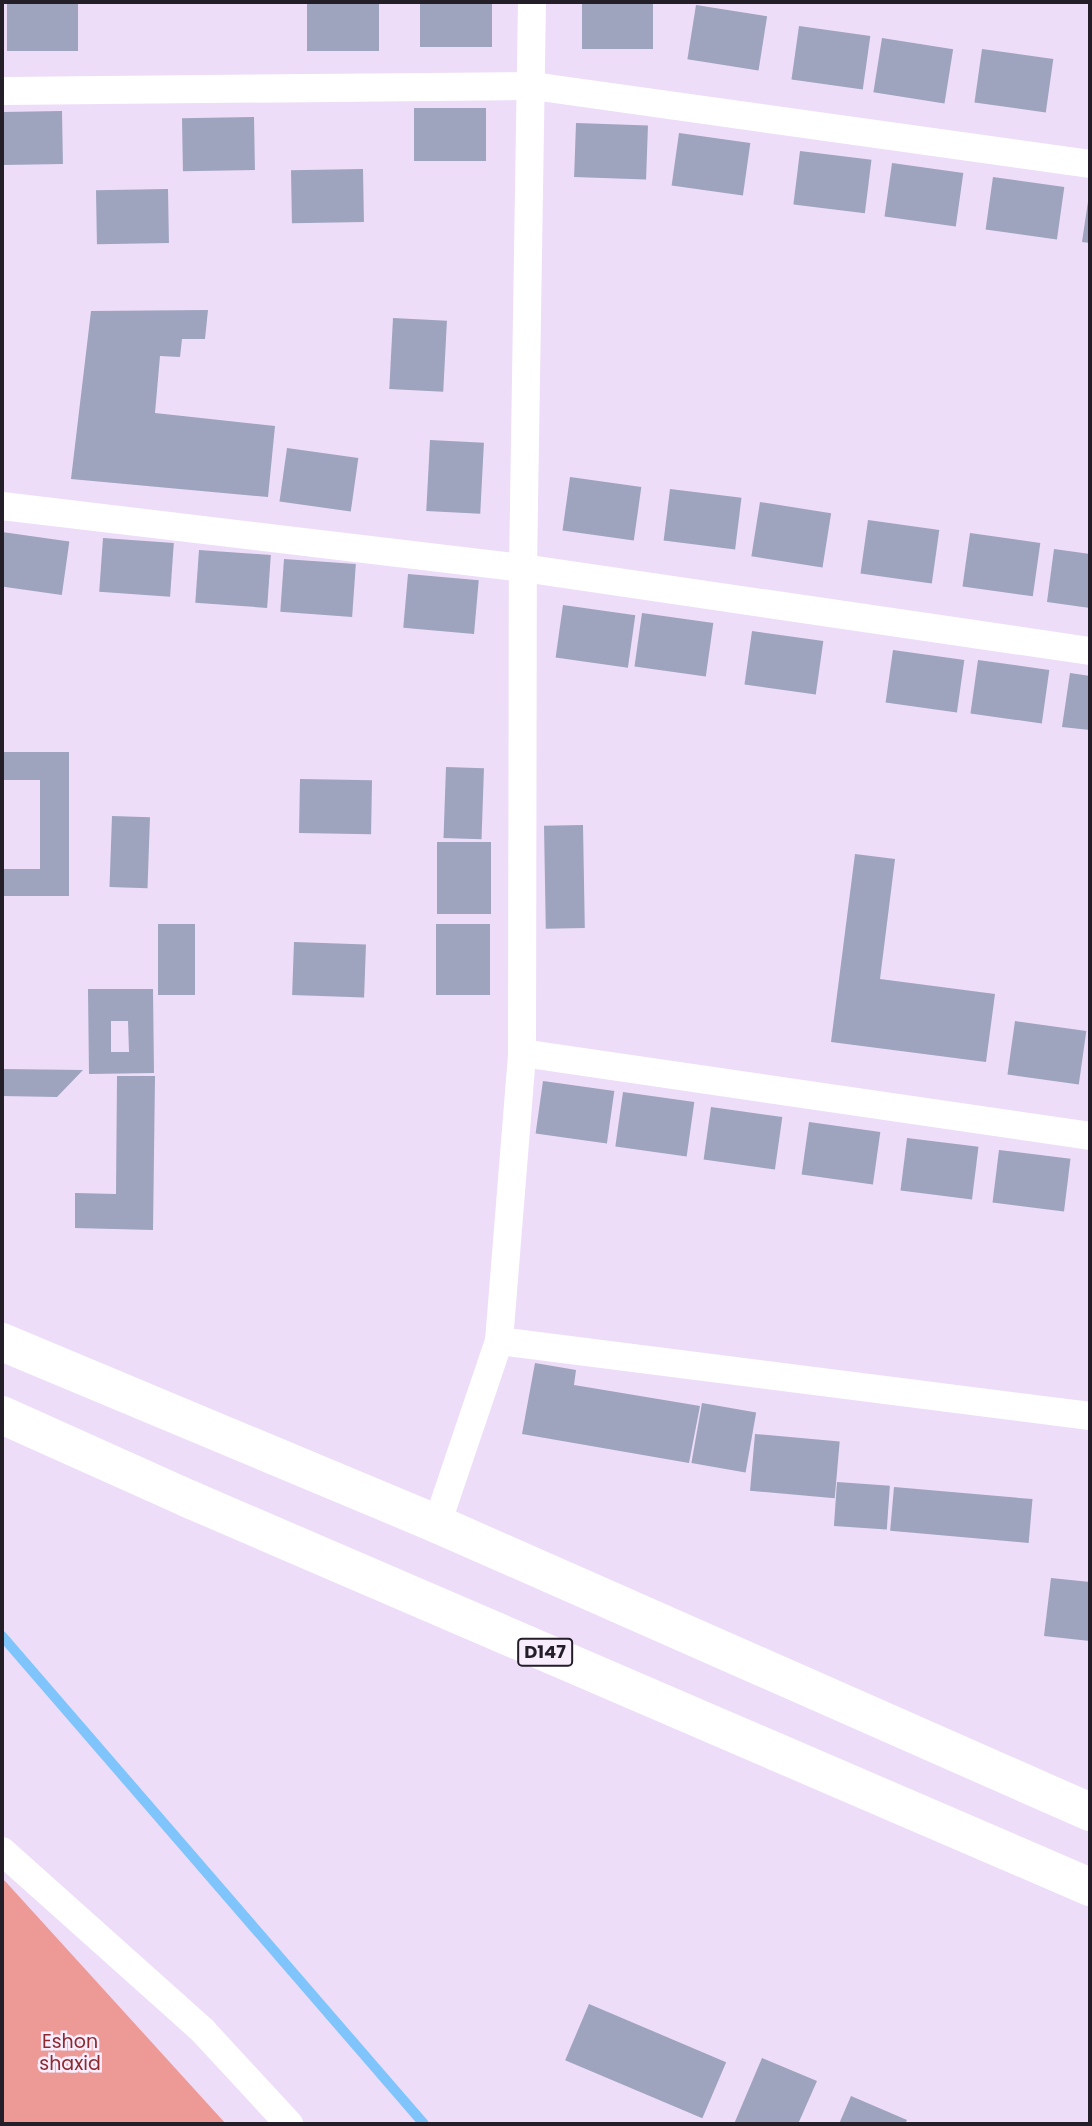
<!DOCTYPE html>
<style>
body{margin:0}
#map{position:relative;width:1092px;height:2126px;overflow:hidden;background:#edddf8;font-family:Poppins,sans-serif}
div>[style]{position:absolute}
.green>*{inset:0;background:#ed9a97}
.stream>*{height:10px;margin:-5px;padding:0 5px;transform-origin:5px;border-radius:5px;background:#7fc5fb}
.building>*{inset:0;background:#9ea3be;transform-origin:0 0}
.minor>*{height:28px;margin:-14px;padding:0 14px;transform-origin:14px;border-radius:14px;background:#fff}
.primary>*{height:38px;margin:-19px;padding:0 19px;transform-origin:19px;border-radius:19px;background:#fff}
span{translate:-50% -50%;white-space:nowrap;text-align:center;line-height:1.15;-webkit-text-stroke:5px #f7edfd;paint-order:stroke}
.shield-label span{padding:2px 5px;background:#f7edfd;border:2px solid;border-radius:5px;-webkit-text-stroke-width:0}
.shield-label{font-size:18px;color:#241e28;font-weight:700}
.park-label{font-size:19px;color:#8d292e}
.frame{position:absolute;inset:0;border:4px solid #241e28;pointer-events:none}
</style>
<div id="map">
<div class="green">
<i style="clip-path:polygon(2px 1879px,5px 1881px,226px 2124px,2px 2124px)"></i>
</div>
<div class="stream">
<i style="left:2px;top:1636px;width:645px;rotate:49.15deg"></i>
</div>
<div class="building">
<i style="left:7px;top:2px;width:71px;height:49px"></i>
<i style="left:307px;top:2px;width:72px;height:49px"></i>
<i style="left:420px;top:2px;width:72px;height:45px"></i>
<i style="left:582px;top:2px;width:71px;height:47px"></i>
<i style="left:696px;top:5px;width:72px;height:55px;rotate:9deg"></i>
<i style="left:799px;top:26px;width:72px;height:54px;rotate:8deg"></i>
<i style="left:882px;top:38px;width:72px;height:55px;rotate:9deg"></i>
<i style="left:982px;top:49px;width:72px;height:54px;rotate:8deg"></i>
<i style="left:486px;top:108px;width:53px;height:72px;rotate:90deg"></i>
<i style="left:62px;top:111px;width:53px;height:60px;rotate:89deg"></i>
<i style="left:254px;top:117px;width:53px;height:72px;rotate:89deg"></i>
<i style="left:576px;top:123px;width:72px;height:54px;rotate:2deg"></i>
<i style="left:679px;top:133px;width:72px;height:53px;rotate:8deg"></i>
<i style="left:800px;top:151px;width:72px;height:54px;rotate:7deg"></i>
<i style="left:892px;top:163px;width:72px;height:54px;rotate:8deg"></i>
<i style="left:363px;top:169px;width:53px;height:72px;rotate:89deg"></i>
<i style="left:993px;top:177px;width:72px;height:53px;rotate:8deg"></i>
<i style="left:168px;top:189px;width:54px;height:72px;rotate:89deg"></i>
<i style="clip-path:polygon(1089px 195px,1090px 195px,1090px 243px,1082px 242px)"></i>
<i style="clip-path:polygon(208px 310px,205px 339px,182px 339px,180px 357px,160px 356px,155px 413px,275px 426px,268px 497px,71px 479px,91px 311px)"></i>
<i style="left:393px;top:318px;width:54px;height:71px;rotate:3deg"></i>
<i style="left:430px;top:440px;width:54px;height:71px;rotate:3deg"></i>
<i style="left:287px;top:448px;width:72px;height:54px;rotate:8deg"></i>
<i style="left:570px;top:477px;width:72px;height:54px;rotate:8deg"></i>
<i style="left:670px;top:489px;width:72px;height:52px;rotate:7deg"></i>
<i style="left:760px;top:502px;width:72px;height:55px;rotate:9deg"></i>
<i style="left:868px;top:520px;width:72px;height:54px;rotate:8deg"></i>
<i style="left:2px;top:532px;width:68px;height:54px;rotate:8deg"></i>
<i style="left:970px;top:533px;width:71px;height:54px;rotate:8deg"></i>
<i style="left:103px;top:538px;width:71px;height:54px;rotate:4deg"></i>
<i style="clip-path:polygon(1054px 549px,1090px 554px,1090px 608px,1047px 602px)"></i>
<i style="left:199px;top:550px;width:72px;height:53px;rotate:4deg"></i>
<i style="left:284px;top:559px;width:72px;height:53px;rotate:4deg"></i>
<i style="left:408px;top:574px;width:71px;height:54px;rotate:5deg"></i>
<i style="left:563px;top:605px;width:73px;height:53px;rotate:8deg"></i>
<i style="left:642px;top:613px;width:72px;height:54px;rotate:8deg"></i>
<i style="left:752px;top:631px;width:72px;height:54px;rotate:8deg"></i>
<i style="left:893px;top:650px;width:72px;height:53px;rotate:8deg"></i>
<i style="left:978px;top:660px;width:72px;height:54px;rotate:8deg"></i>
<i style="clip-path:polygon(1070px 673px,1090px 676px,1090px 730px,1062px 727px)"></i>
<i style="clip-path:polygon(2px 752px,69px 752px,69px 896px,2px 896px,2px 869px,40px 869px,40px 780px,2px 780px)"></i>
<i style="left:446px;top:767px;width:38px;height:71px;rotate:2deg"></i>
<i style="left:300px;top:779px;width:72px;height:54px;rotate:1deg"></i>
<i style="left:112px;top:816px;width:38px;height:71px;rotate:2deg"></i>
<i style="left:583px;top:825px;width:103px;height:39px;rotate:89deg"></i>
<i style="left:437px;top:842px;width:54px;height:72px"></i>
<i style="clip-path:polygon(855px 854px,895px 859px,880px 979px,995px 994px,986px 1062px,831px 1042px)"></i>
<i style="left:158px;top:924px;width:37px;height:71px"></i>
<i style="left:436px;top:924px;width:54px;height:71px"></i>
<i style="left:294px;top:942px;width:72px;height:53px;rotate:2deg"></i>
<i style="clip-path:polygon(evenodd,88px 989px,153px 989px,154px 1073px,89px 1074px,88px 989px,111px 1021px,128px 1021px,129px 1052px,111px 1052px,111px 1021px)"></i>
<i style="left:1015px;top:1021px;width:72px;height:54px;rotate:8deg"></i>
<i style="clip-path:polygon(2px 1069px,83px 1070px,57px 1097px,2px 1096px)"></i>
<i style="clip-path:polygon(117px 1076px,155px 1076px,153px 1230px,75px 1228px,75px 1193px,116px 1194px)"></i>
<i style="left:543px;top:1081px;width:72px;height:53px;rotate:8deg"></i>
<i style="left:623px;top:1092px;width:72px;height:55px;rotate:8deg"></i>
<i style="left:711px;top:1107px;width:72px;height:53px;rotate:8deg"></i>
<i style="left:809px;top:1122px;width:72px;height:53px;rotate:8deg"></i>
<i style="left:907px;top:1138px;width:72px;height:53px;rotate:7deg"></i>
<i style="left:999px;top:1150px;width:72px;height:53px;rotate:7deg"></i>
<i style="clip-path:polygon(535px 1363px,576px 1370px,574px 1385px,700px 1406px,689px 1463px,522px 1434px)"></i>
<i style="left:702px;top:1403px;width:55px;height:61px;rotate:10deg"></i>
<i style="left:755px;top:1434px;width:85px;height:57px;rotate:5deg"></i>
<i style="left:837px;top:1482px;width:53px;height:44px;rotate:4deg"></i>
<i style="left:894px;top:1487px;width:139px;height:44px;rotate:5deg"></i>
<i style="clip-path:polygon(1051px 1578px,1090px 1582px,1090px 1641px,1044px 1636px)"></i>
<i style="left:589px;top:2004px;width:149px;height:61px;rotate:23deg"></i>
<i style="clip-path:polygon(762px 2058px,817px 2081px,798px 2124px,734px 2124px)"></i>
<i style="clip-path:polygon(851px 2096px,907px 2120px,905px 2124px,839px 2124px)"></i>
</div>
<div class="minor">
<i style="left:2px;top:91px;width:531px;rotate:-0.54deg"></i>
<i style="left:533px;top:86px;width:562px;rotate:7.97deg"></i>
<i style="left:2px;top:506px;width:525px;rotate:6.79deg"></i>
<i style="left:523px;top:568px;width:573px;rotate:8.33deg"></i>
<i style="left:522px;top:1053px;width:574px;rotate:8.31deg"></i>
<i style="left:499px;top:1341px;width:596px;rotate:7.23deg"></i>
<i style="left:437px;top:1524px;width:193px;rotate:-71.3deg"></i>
<i style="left:499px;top:1341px;width:289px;rotate:-85.4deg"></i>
<i style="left:522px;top:1053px;width:485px;rotate:-89.9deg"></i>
<i style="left:523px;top:568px;width:566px;rotate:-89.09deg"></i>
<i style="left:2px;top:1851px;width:270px;rotate:41.8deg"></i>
<i style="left:203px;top:2031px;width:127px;rotate:47.2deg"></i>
</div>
<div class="primary">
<i style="left:2px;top:1342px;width:472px;rotate:22.7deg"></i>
<i style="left:437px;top:1524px;width:714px;rotate:23.8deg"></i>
<i style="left:2px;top:1415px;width:205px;rotate:24.2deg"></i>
<i style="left:189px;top:1499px;width:981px;rotate:23.3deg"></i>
</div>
<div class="shield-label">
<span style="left:545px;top:1652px">D147</span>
</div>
<div class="park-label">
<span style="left:70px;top:2053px">Eshon<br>shaxid</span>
</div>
<div class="frame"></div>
</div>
